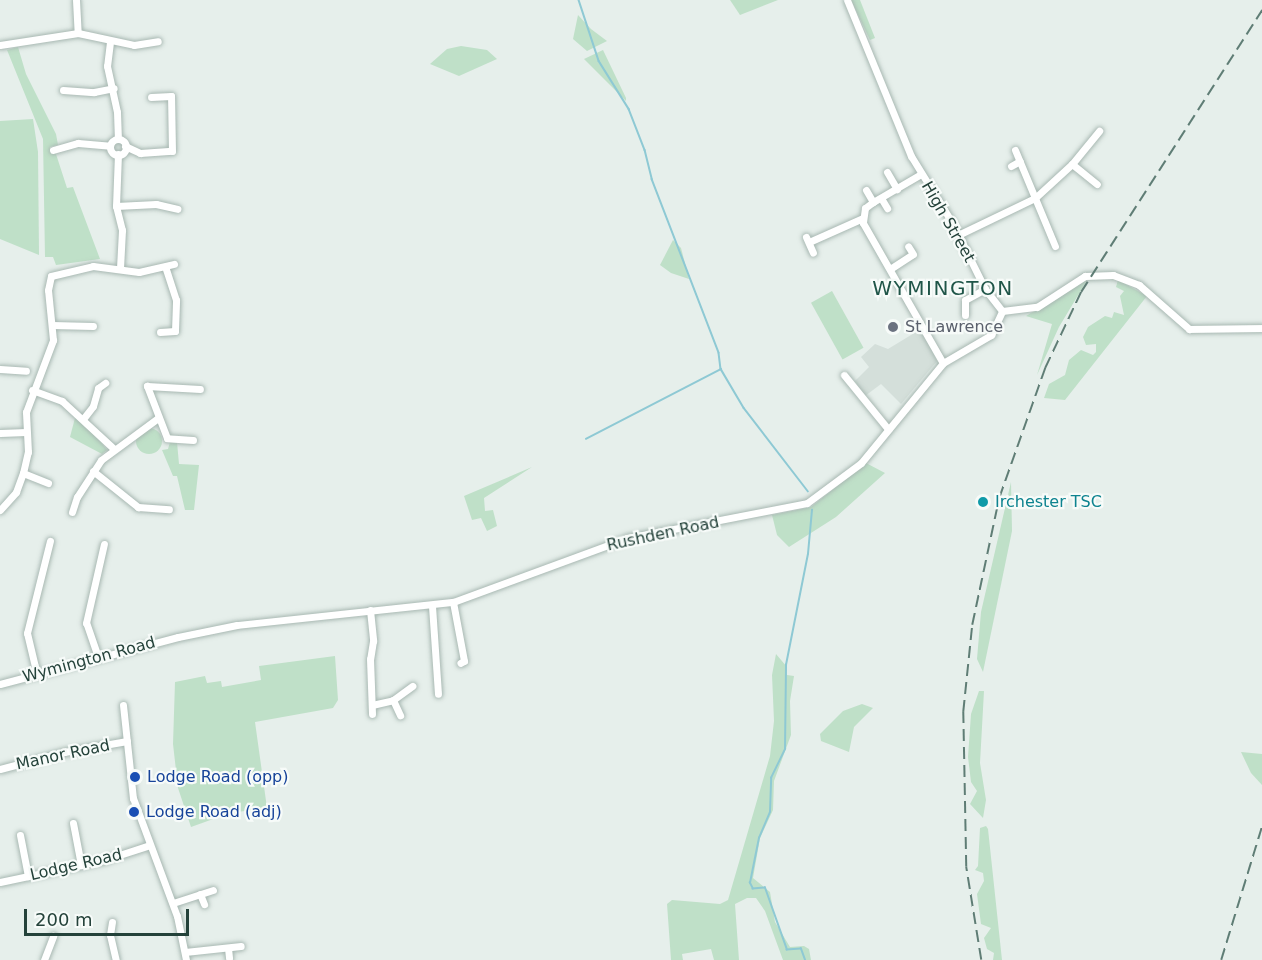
<!DOCTYPE html>
<style>
body{margin:0}
#map{position:relative;width:1262px;height:960px;overflow:hidden;background:#e6efeb;font-family:"DejaVu Sans",sans-serif}
div>[style]{position:absolute}
.built>*{inset:0;background:#d4dfda}
.green>*{inset:0;background:#bfe0c8;transform-origin:0 0}
.round{border-radius:50%}
.stream>*{height:1.5px;margin:-0.75px;padding:0 0.75px;transform-origin:0.75px;border-radius:0.75px;background:#8ec9d4}
.roads{filter:drop-shadow(0 0 2px #a8b8b2) drop-shadow(0 0 2px #a8b8b2)}
.minor>*{height:7px;margin:-3.5px;padding:0 3.5px;transform-origin:3.5px;border-radius:3.5px;background:#fff}
.minor>.ring{margin:-3.5px;padding:0;box-sizing:content-box;background:none;border:7px solid #fff;border-radius:50%}
.rail>*{height:1.5px;margin-top:-0.75px;transform-origin:0;background:repeating-linear-gradient(90deg,#5f7d75 0 12px,transparent 0 18px)}
.dots>*{width:16px;height:16px;translate:-50% -50%;box-sizing:border-box;border:3px solid #f7fbf9;border-radius:50%}
span{translate:-50% -50%;white-space:nowrap;text-align:center;line-height:1.15;-webkit-text-stroke:4.5px #f7fbf9;paint-order:stroke}
.street-label{font-size:16px;color:#24423a}
.worship-label{font-size:16px;color:#5b616d}
.left{translate:0 -50%;text-align:left}
.culture-label{font-size:16px;color:#0d838f}
.transit-label{font-size:16px;color:#164399}
.quarter-label{font-size:20px;color:#1f5548;letter-spacing:1.5px}
.scale{position:absolute;left:24px;top:909px;width:165px;height:27px;box-sizing:border-box;border:3px solid #24423a;border-top:0;padding-left:8px;font-size:18px;line-height:21px;white-space:nowrap;color:#24423a;-webkit-text-stroke:4px #f7fbf9;paint-order:stroke}
</style>
<div id="map">
<div class="built">
<i style="clip-path:polygon(921px 329px,937px 361px,901px 404px,881px 384px,865px 396px,855px 381px,869px 367px,861px 357px,875px 344px,888px 349px)"></i>
</div>
<div class="green">
<i style="clip-path:polygon(730px 0,778px 0,740px 15px)"></i>
<i style="clip-path:polygon(851px 0,860px 0,875px 38px,870px 40px)"></i>
<i style="clip-path:polygon(578px 15px,591px 29px,607px 41px,587px 51px,573px 39px)"></i>
<i style="clip-path:polygon(461px 46px,487px 50px,497px 59px,459px 76px,430px 64px,447px 49px)"></i>
<i style="clip-path:polygon(18px 47px,26px 74px,56px 134px,58px 145px,50px 147px,50px 153px,56px 154px,67px 188px,73px 187px,100px 259px,56px 265px,53px 257px,45px 257px,43px 139px,7px 50px)"></i>
<i style="clip-path:polygon(603px 50px,626px 98px,626px 101px,584px 59px)"></i>
<i style="clip-path:polygon(33px 119px,38px 152px,39px 255px,0 239px,0 121px)"></i>
<i style="clip-path:polygon(673px 240px,681px 248px,689px 279px,671px 273px,660px 265px)"></i>
<i style="clip-path:polygon(1089px 277px,1059px 327px,1037px 375px,1052px 324px,1026px 316px)"></i>
<i style="clip-path:polygon(1118px 280px,1147px 296px,1065px 400px,1044px 398px,1049px 384px,1065px 375px,1069px 360px,1081px 350px,1093px 355px,1096px 352px,1096px 344px,1086px 345px,1083px 337px,1088px 327px,1105px 316px,1112px 318px,1114px 312px,1124px 315px,1120px 296px,1124px 291px,1116px 287px)"></i>
<i style="left:832px;top:291px;width:65px;height:24px;rotate:61deg"></i>
<i style="clip-path:polygon(75px 418px,91px 429px,107px 450px,102px 454px,70px 437px)"></i>
<i class="round" style="left:136px;top:428px;width:26px;height:26px"></i>
<i style="clip-path:polygon(170px 442px,177px 442px,179px 464px,199px 465px,194px 510px,185px 510px,177px 476px,173px 476px,162px 450px,168px 449px)"></i>
<i style="clip-path:polygon(866px 463px,885px 473px,836px 517px,789px 547px,777px 535px,772px 515px,811px 507px)"></i>
<i style="clip-path:polygon(532px 467px,484px 498px,485px 511px,493px 510px,497px 526px,487px 531px,481px 518px,472px 520px,464px 496px)"></i>
<i style="clip-path:polygon(1011px 482px,1012px 531px,983px 672px,977px 659px,981px 612px)"></i>
<i style="clip-path:polygon(776px 654px,787px 667px,787px 675px,794px 676px,790px 701px,791px 735px,774px 781px,773px 810px,760px 838px,753px 878px,770px 892px,775px 922px,790px 947px,804px 946px,809px 949px,811px 960px,783px 960px,765px 911px,756px 898px,747px 898px,735px 904px,739px 960px,714px 960px,711px 949px,682px 954px,683px 960px,671px 960px,667px 904px,672px 900px,720px 904px,728px 900px,770px 756px,774px 721px,772px 675px)"></i>
<i style="clip-path:polygon(335px 656px,338px 700px,333px 708px,255px 722px,267px 808px,230px 813px,191px 827px,178px 788px,173px 744px,175px 682px,205px 676px,207px 683px,221px 681px,222px 687px,261px 680px,259px 666px)"></i>
<i style="clip-path:polygon(979px 691px,984px 691px,980px 763px,986px 800px,983px 818px,970px 804px,977px 791px,971px 782px,968px 757px,971px 714px)"></i>
<i style="clip-path:polygon(862px 704px,873px 708px,854px 727px,849px 752px,821px 741px,820px 734px,843px 711px)"></i>
<i style="clip-path:polygon(1241px 752px,1262px 754px,1262px 785px,1251px 773px)"></i>
<i style="clip-path:polygon(986px 826px,988px 829px,1002px 960px,993px 960px,994px 953px,987px 949px,984px 938px,991px 928px,981px 924px,977px 894px,984px 881px,983px 873px,975px 870px,978px 866px,980px 828px)"></i>
</div>
<div class="stream">
<i style="left:579px;top:0;width:64px;rotate:71.8deg"></i>
<i style="left:599px;top:61px;width:57px;rotate:58deg"></i>
<i style="left:629px;top:109px;width:44px;rotate:68.7deg"></i>
<i style="left:645px;top:150px;width:30px;rotate:76deg"></i>
<i style="left:652px;top:179px;width:186px;rotate:68.9deg"></i>
<i style="left:719px;top:353px;width:16px;rotate:83deg"></i>
<i style="left:721px;top:369px;width:45px;rotate:59.5deg"></i>
<i style="left:744px;top:408px;width:105px;rotate:52.4deg"></i>
<i style="left:586px;top:439px;width:152px;rotate:-27.4deg"></i>
<i style="left:805px;top:960px;width:12px;rotate:-110deg"></i>
<i style="left:801px;top:949px;width:14px;rotate:176deg"></i>
<i style="left:787px;top:950px;width:66px;rotate:-109.5deg"></i>
<i style="left:765px;top:888px;width:12px;rotate:175deg"></i>
<i style="left:753px;top:889px;width:7px;rotate:-117deg"></i>
<i style="left:750px;top:883px;width:46px;rotate:-78.7deg"></i>
<i style="left:759px;top:838px;width:28px;rotate:-67deg"></i>
<i style="left:770px;top:812px;width:34px;rotate:-88deg"></i>
<i style="left:771px;top:778px;width:32px;rotate:-64deg"></i>
<i style="left:785px;top:749px;width:84px;rotate:-89.3deg"></i>
<i style="left:786px;top:665px;width:113px;rotate:-78.8deg"></i>
<i style="left:808px;top:554px;width:44px;rotate:-84.8deg"></i>
</div>
<div class="roads">
<div class="minor">
<i style="left:76px;top:0;width:33px;rotate:87deg"></i>
<i style="left:847px;top:0;width:169px;rotate:67.7deg"></i>
<i style="left:911px;top:156px;width:80px;rotate:58.3deg"></i>
<i style="left:953px;top:224px;width:72px;rotate:63.8deg"></i>
<i style="left:985px;top:289px;width:28px;rotate:52deg"></i>
<i style="left:110px;top:42px;width:24px;rotate:97deg"></i>
<i style="left:107px;top:66px;width:47px;rotate:77.7deg"></i>
<i style="left:117px;top:112px;width:27px;rotate:88deg"></i>
<i style="left:0;top:45px;width:79px;rotate:-8.7deg"></i>
<i style="left:78px;top:33px;width:57px;rotate:12.1deg"></i>
<i style="left:134px;top:45px;width:24px;rotate:-9deg"></i>
<i style="left:63px;top:90px;width:31px;rotate:4deg"></i>
<i style="left:94px;top:92px;width:20px;rotate:-11deg"></i>
<i class="ring" style="left:110px;top:139px;width:9px;height:9px"></i>
<i style="left:125px;top:146px;width:17px;rotate:25deg"></i>
<i style="left:140px;top:153px;width:32px;rotate:-4deg"></i>
<i style="left:172px;top:151px;width:55px;rotate:-91deg"></i>
<i style="left:171px;top:96px;width:20px;rotate:177deg"></i>
<i style="left:53px;top:150px;width:26px;rotate:-16deg"></i>
<i style="left:78px;top:143px;width:32px;rotate:5deg"></i>
<i style="left:1015px;top:150px;width:104px;rotate:67.4deg"></i>
<i style="left:118px;top:154px;width:52px;rotate:92.2deg"></i>
<i style="left:116px;top:206px;width:25px;rotate:76deg"></i>
<i style="left:122px;top:230px;width:39px;rotate:93deg"></i>
<i style="left:1072px;top:164px;width:32px;rotate:39deg"></i>
<i style="left:1011px;top:166px;width:10px;rotate:-29deg"></i>
<i style="left:887px;top:172px;width:20px;rotate:60deg"></i>
<i style="left:921px;top:174px;width:56px;rotate:149.7deg"></i>
<i style="left:873px;top:202px;width:10px;rotate:143deg"></i>
<i style="left:865px;top:208px;width:15px;rotate:98deg"></i>
<i style="left:863px;top:223px;width:161px;rotate:60.3deg"></i>
<i style="left:866px;top:190px;width:14px;rotate:60deg"></i>
<i style="left:881px;top:198px;width:12px;rotate:59deg"></i>
<i style="left:116px;top:206px;width:40px;rotate:-2.9deg"></i>
<i style="left:156px;top:204px;width:22px;rotate:13deg"></i>
<i style="left:958px;top:235px;width:85px;rotate:-25.7deg"></i>
<i style="left:1035px;top:198px;width:50px;rotate:-42.6deg"></i>
<i style="left:1072px;top:164px;width:43px;rotate:-50.7deg"></i>
<i style="left:806px;top:237px;width:17px;rotate:66deg"></i>
<i style="left:809px;top:242px;width:59px;rotate:-24deg"></i>
<i style="left:890px;top:269px;width:27px;rotate:-33deg"></i>
<i style="left:913px;top:254px;width:9px;rotate:-122deg"></i>
<i style="left:1002px;top:311px;width:35px;rotate:-7deg"></i>
<i style="left:1037px;top:307px;width:57px;rotate:-32.9deg"></i>
<i style="left:1085px;top:276px;width:28px;rotate:-2deg"></i>
<i style="left:1113px;top:275px;width:28px;rotate:21deg"></i>
<i style="left:1139px;top:285px;width:67px;rotate:41.3deg"></i>
<i style="left:1189px;top:329px;width:73px;rotate:-0.8deg"></i>
<i style="left:965px;top:315px;width:15px;rotate:-90deg"></i>
<i style="left:965px;top:300px;width:23px;rotate:-29deg"></i>
<i style="left:52px;top:325px;width:41px;rotate:1.4deg"></i>
<i style="left:160px;top:332px;width:15px;rotate:-4deg"></i>
<i style="left:175px;top:331px;width:31px;rotate:-88deg"></i>
<i style="left:176px;top:300px;width:33px;rotate:-108deg"></i>
<i style="left:0;top:369px;width:26px;rotate:4deg"></i>
<i style="left:844px;top:375px;width:70px;rotate:50.8deg"></i>
<i style="left:32px;top:390px;width:32px;rotate:20deg"></i>
<i style="left:62px;top:401px;width:71px;rotate:42.7deg"></i>
<i style="left:83px;top:419px;width:16px;rotate:-52deg"></i>
<i style="left:93px;top:406px;width:19px;rotate:-74deg"></i>
<i style="left:98px;top:388px;width:9px;rotate:-36deg"></i>
<i style="left:0;top:433px;width:26px;rotate:-2deg"></i>
<i style="left:193px;top:440px;width:26px;rotate:-176deg"></i>
<i style="left:167px;top:438px;width:56px;rotate:-111deg"></i>
<i style="left:147px;top:386px;width:53px;rotate:3.2deg"></i>
<i style="left:93px;top:471px;width:58px;rotate:38.7deg"></i>
<i style="left:138px;top:507px;width:31px;rotate:4deg"></i>
<i style="left:23px;top:473px;width:27px;rotate:22deg"></i>
<i style="left:0;top:510px;width:24px;rotate:-48deg"></i>
<i style="left:16px;top:492px;width:20px;rotate:-70deg"></i>
<i style="left:23px;top:473px;width:22px;rotate:-77deg"></i>
<i style="left:28px;top:452px;width:40px;rotate:-92.9deg"></i>
<i style="left:26px;top:412px;width:77px;rotate:-69.4deg"></i>
<i style="left:53px;top:340px;width:50px;rotate:-95.7deg"></i>
<i style="left:48px;top:290px;width:14px;rotate:-78deg"></i>
<i style="left:51px;top:276px;width:43px;rotate:-13.4deg"></i>
<i style="left:93px;top:266px;width:46px;rotate:7.4deg"></i>
<i style="left:139px;top:272px;width:36px;rotate:-13deg"></i>
<i style="left:72px;top:512px;width:16px;rotate:-72deg"></i>
<i style="left:77px;top:497px;width:44px;rotate:-57deg"></i>
<i style="left:101px;top:460px;width:71px;rotate:-36.4deg"></i>
<i style="left:453px;top:602px;width:60px;rotate:79.4deg"></i>
<i style="left:464px;top:661px;width:4px;rotate:153deg"></i>
<i style="left:432px;top:606px;width:88px;rotate:86.1deg"></i>
<i style="left:370px;top:610px;width:31px;rotate:84deg"></i>
<i style="left:373px;top:641px;width:18px;rotate:99deg"></i>
<i style="left:370px;top:659px;width:55px;rotate:87.9deg"></i>
<i style="left:98px;top:657px;width:36px;rotate:-109deg"></i>
<i style="left:86px;top:623px;width:81px;rotate:-77.2deg"></i>
<i style="left:37px;top:675px;width:43px;rotate:-103.4deg"></i>
<i style="left:27px;top:633px;width:95px;rotate:-76deg"></i>
<i style="left:0;top:684px;width:184px;rotate:-14.8deg"></i>
<i style="left:178px;top:637px;width:60px;rotate:-11.5deg"></i>
<i style="left:237px;top:625px;width:217px;rotate:-6.1deg"></i>
<i style="left:453px;top:602px;width:185px;rotate:-20.2deg"></i>
<i style="left:627px;top:538px;width:183px;rotate:-11deg"></i>
<i style="left:807px;top:503px;width:67px;rotate:-36.5deg"></i>
<i style="left:861px;top:463px;width:129px;rotate:-50.6deg"></i>
<i style="left:943px;top:363px;width:56px;rotate:-30.3deg"></i>
<i style="left:991px;top:335px;width:26px;rotate:-65deg"></i>
<i style="left:393px;top:700px;width:17px;rotate:65deg"></i>
<i style="left:123px;top:705px;width:94px;rotate:83.9deg"></i>
<i style="left:133px;top:798px;width:126px;rotate:69.6deg"></i>
<i style="left:177px;top:916px;width:45px;rotate:78.4deg"></i>
<i style="left:372px;top:705px;width:22px;rotate:-13deg"></i>
<i style="left:393px;top:700px;width:24px;rotate:-36deg"></i>
<i style="left:0;top:769px;width:66px;rotate:-14.9deg"></i>
<i style="left:64px;top:752px;width:64px;rotate:-9.9deg"></i>
<i style="left:73px;top:823px;width:43px;rotate:79.2deg"></i>
<i style="left:20px;top:835px;width:42px;rotate:79deg"></i>
<i style="left:0;top:882px;width:106px;rotate:-11.9deg"></i>
<i style="left:104px;top:860px;width:48px;rotate:-18.1deg"></i>
<i style="left:200px;top:894px;width:11px;rotate:68deg"></i>
<i style="left:173px;top:903px;width:42px;rotate:-18deg"></i>
<i style="left:112px;top:922px;width:13px;rotate:99deg"></i>
<i style="left:110px;top:935px;width:26px;rotate:77deg"></i>
<i style="left:228px;top:948px;width:10px;rotate:84deg"></i>
<i style="left:185px;top:952px;width:56px;rotate:-6.1deg"></i>
<i style="left:44px;top:960px;width:26px;rotate:-69deg"></i>
</div>
</div>
<div class="rail">
<i style="left:981px;top:960px;width:94px;rotate:-99.2deg"></i>
<i style="left:966px;top:867px;width:155px;rotate:-91.1deg"></i>
<i style="left:963px;top:712px;width:87px;rotate:-84.1deg"></i>
<i style="left:972px;top:625px;width:130px;rotate:-78deg"></i>
<i style="left:999px;top:498px;width:138px;rotate:-70.5deg"></i>
<i style="left:1045px;top:368px;width:84px;rotate:-64.7deg"></i>
<i style="left:1081px;top:292px;width:335px;rotate:-57.3deg"></i>
<i style="left:1221px;top:960px;width:140px;rotate:-73deg"></i>
</div>
<div class="dots">
<i style="left:893px;top:327px;background:#6b7280"></i>
<i style="left:983px;top:502px;background:#0f9aa8"></i>
<i style="left:135px;top:777px;background:#1a4fb4"></i>
<i style="left:134px;top:812px;background:#1a4fb4"></i>
</div>
<div class="street-label">
<span style="left:948px;top:222px;rotate:60deg">High Street</span>
<span style="left:663px;top:534px;rotate:-12deg">Rushden Road</span>
<span style="left:89px;top:660px;rotate:-15deg">Wymington Road</span>
<span style="left:63px;top:755px;rotate:-12deg">Manor Road</span>
<span style="left:76px;top:865px;rotate:-13deg">Lodge Road</span>
</div>
<div class="worship-label">
<span class="left" style="left:905px;top:327px">St Lawrence</span>
</div>
<div class="culture-label">
<span class="left" style="left:995px;top:502px">Irchester TSC</span>
</div>
<div class="transit-label">
<span class="left" style="left:147px;top:777px">Lodge Road (opp)</span>
<span class="left" style="left:146px;top:812px">Lodge Road (adj)</span>
</div>
<div class="quarter-label">
<span style="left:943px;top:288px">WYMINGTON</span>
</div>
<div class="scale">200 m</div>
</div>
